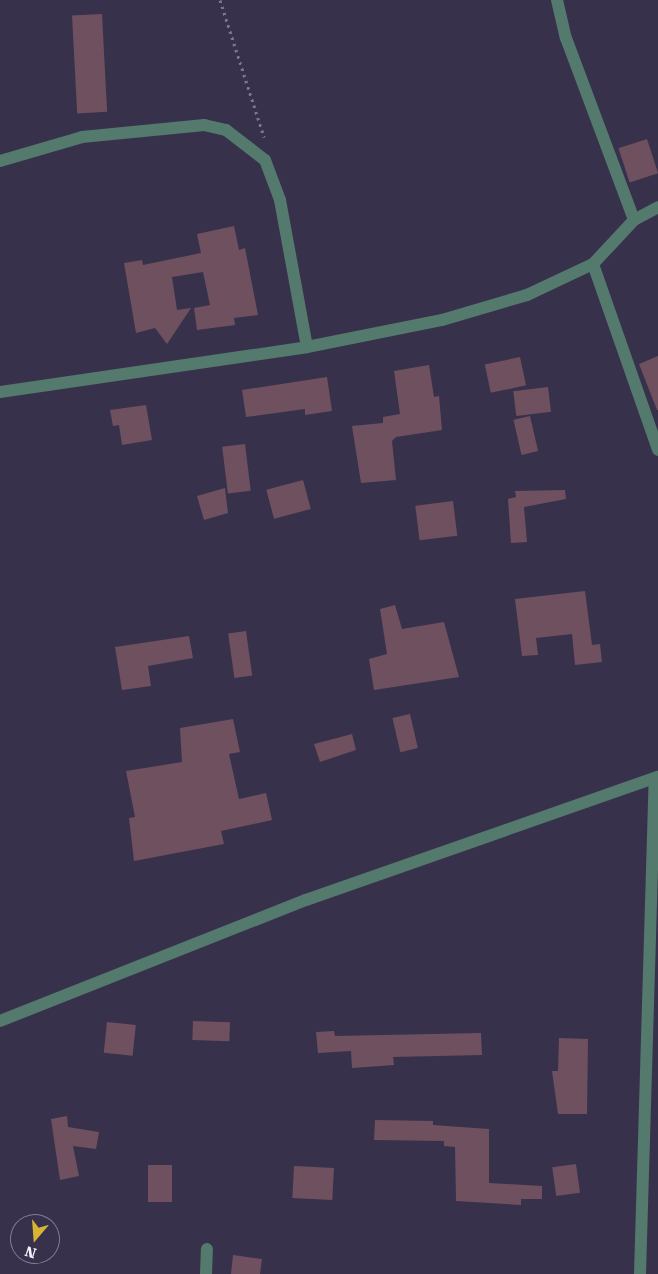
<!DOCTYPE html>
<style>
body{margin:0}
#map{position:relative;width:658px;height:1274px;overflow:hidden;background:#38314c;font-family:"Roboto Serif",serif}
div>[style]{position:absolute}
.building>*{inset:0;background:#6f505f;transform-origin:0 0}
.path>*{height:3px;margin-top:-1.5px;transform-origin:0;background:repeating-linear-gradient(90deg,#7b768b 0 2.5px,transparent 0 6.5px)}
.street>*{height:12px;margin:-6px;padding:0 6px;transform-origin:6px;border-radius:6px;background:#537a6c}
span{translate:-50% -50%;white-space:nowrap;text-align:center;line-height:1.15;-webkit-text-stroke:5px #38314c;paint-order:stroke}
.north{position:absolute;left:10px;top:1214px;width:50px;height:50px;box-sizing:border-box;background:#38314c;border:1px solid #837e92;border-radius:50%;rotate:198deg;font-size:14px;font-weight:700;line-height:20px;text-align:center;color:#f4f1fc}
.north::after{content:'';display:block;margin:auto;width:18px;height:22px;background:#d8b434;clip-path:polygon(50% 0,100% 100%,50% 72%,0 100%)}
</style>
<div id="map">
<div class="building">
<i style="left:102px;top:14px;width:98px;height:30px;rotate:87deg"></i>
<i style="left:647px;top:139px;width:36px;height:30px;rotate:72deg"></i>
<i style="clip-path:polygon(234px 226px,239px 250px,245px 248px,258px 315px,234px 318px,235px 325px,197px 330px,194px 308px,210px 305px,203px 272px,172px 277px,177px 310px,191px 308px,167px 344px,155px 328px,136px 333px,124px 263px,142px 260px,143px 265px,201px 253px,197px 234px)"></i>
<i style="clip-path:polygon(658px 356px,658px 410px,657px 410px,639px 364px)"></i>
<i style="left:520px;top:357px;width:29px;height:36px;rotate:78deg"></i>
<i style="clip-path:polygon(429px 365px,434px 397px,439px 396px,442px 430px,396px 437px,392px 441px,396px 480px,361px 483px,352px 426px,383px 423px,383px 417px,400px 414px,394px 371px)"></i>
<i style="clip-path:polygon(327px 377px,332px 411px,305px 415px,305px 409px,246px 417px,242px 390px)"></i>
<i style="left:548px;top:387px;width:25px;height:35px;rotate:83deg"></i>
<i style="clip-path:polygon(146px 405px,152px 440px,122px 445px,119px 425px,113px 426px,110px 410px)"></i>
<i style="left:530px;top:416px;width:36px;height:17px;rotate:77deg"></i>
<i style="left:245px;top:444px;width:47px;height:23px;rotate:83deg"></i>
<i style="left:303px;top:480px;width:30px;height:38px;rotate:75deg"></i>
<i style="clip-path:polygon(225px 488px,228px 513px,204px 520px,197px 496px)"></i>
<i style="clip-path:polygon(565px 490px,566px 499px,524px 507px,527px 542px,511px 543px,508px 499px,516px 497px,515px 491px)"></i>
<i style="left:453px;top:501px;width:35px;height:38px;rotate:83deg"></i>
<i style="clip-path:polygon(585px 591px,592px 645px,600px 644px,602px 662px,575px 665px,572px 634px,536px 638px,538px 655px,522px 656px,515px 599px)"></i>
<i style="clip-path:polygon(395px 605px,402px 629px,444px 622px,459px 677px,374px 690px,369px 659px,387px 654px,380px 609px)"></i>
<i style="left:246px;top:631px;width:45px;height:18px;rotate:82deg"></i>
<i style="clip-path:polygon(189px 636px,193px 658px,148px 666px,151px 686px,122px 690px,115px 647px)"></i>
<i style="left:410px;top:714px;width:35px;height:18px;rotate:77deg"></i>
<i style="clip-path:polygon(233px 719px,240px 752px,229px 754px,239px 799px,266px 793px,272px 820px,221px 831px,224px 844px,134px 861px,129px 818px,135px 817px,126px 771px,182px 762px,180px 728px)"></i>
<i style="clip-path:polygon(352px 734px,356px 750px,320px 762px,314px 744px)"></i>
<i style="left:193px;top:1021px;width:37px;height:19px;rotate:2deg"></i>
<i style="left:107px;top:1022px;width:29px;height:31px;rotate:6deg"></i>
<i style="clip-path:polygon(334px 1031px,335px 1036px,481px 1033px,482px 1055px,393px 1057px,394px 1065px,352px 1068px,351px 1051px,318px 1053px,316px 1032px)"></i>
<i style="clip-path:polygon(559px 1038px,588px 1039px,587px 1114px,558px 1114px,552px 1071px,558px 1071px)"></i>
<i style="clip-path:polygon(67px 1116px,68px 1127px,99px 1132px,96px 1149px,73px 1146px,79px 1176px,60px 1180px,51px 1119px)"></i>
<i style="clip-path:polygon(375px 1120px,433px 1121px,433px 1125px,489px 1129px,489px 1183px,542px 1186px,542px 1199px,521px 1199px,521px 1205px,456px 1201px,455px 1147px,444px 1146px,444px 1141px,374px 1140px)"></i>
<i style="left:576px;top:1164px;width:29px;height:24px;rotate:82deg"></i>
<i style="left:148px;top:1165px;width:24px;height:37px"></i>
<i style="left:294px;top:1166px;width:40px;height:32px;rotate:3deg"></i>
<i style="clip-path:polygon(233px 1255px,262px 1259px,260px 1274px,231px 1274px)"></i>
</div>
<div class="path">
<i style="left:220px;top:0;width:144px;rotate:72.2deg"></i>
</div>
<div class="street">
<i style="left:557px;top:0;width:39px;rotate:77deg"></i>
<i style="left:566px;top:38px;width:194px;rotate:69.5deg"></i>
<i style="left:0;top:161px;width:85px;rotate:-16.3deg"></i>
<i style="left:82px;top:137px;width:123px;rotate:-5.6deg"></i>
<i style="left:204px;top:125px;width:23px;rotate:13deg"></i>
<i style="left:226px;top:130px;width:49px;rotate:37.6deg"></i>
<i style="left:265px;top:160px;width:43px;rotate:69.4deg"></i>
<i style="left:280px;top:200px;width:149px;rotate:79.6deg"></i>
<i style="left:593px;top:264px;width:197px;rotate:70.7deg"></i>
<i style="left:0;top:392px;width:310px;rotate:-8.3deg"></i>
<i style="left:307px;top:347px;width:138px;rotate:-11.3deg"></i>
<i style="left:442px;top:320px;width:89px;rotate:-16.4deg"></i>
<i style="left:527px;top:295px;width:73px;rotate:-25.2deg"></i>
<i style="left:593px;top:264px;width:60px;rotate:-47deg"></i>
<i style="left:634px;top:220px;width:27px;rotate:-28deg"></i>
<i style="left:0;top:1021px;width:329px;rotate:-21.6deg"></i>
<i style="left:306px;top:900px;width:373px;rotate:-19.3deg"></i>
<i style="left:206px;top:1274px;width:25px;rotate:-88deg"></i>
<i style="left:640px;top:1274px;width:496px;rotate:-88.3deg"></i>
</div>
<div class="north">N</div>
</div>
